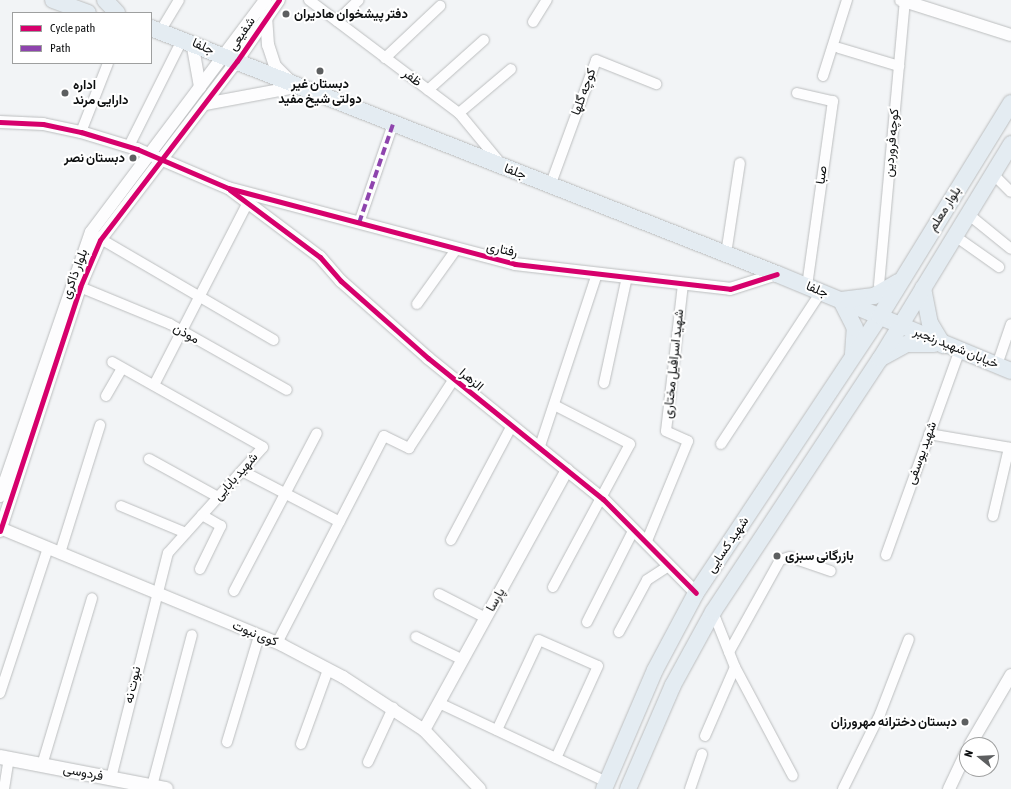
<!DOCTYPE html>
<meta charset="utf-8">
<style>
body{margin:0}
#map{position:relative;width:1011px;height:789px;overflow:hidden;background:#f2f4f6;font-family:"Asap Condensed",Vazirmatn,sans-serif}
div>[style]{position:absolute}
.roads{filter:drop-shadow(0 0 1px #bcbebf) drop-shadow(0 0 1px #bcbebf)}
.minor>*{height:10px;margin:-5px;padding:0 5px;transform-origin:5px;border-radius:5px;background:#fdfdfe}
.tertiary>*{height:12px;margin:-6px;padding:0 6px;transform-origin:6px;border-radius:6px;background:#fdfdfe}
.secondary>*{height:14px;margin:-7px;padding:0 7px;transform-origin:7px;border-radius:7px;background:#fdfdfe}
.primary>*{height:16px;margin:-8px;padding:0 8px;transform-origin:8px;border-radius:8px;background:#e4ecf2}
.quiet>*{height:4px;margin-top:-2px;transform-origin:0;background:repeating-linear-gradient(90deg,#8e44ad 0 8px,transparent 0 12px)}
.cycleway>*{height:5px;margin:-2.5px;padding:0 2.5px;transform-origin:2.5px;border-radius:2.5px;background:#d6006c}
.dots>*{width:11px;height:11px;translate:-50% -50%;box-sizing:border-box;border:2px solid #fff;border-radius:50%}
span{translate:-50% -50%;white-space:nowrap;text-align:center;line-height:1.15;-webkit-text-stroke:4px #fff;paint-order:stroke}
.poi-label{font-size:13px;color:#0d0f10;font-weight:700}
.left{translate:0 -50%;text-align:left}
.right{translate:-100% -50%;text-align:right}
.street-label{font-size:13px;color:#0d0f10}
.legend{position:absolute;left:12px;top:12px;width:140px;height:52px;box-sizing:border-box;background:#fff;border:1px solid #9e9f9f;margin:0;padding:5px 7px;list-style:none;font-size:12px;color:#0d0f10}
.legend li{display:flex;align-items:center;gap:8px;height:20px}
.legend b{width:20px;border:1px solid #9e9f9f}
.north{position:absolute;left:959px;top:737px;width:40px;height:40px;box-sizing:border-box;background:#fff;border:1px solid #9e9f9f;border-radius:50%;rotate:288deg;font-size:11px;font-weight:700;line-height:16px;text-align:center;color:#0d0f10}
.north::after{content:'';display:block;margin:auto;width:14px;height:18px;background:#5d5f60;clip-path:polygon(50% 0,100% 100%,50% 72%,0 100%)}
</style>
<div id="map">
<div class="roads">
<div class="minor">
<i style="left:309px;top:0;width:188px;rotate:37deg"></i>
<i style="left:459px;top:113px;width:66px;rotate:50.5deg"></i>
<i style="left:337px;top:21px;width:30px;rotate:-44deg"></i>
<i style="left:533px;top:22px;width:26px;rotate:-58deg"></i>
<i style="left:161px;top:30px;width:35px;rotate:-59deg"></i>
<i style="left:839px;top:48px;width:63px;rotate:16.7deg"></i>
<i style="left:385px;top:58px;width:76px;rotate:-43.4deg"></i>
<i style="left:823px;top:76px;width:80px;rotate:-72.5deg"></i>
<i style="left:428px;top:90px;width:75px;rotate:-41.8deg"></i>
<i style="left:797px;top:93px;width:37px;rotate:13deg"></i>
<i style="left:833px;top:101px;width:187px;rotate:98deg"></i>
<i style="left:459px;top:113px;width:68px;rotate:-40.2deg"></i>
<i style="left:81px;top:132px;width:74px;rotate:-68.6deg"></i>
<i style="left:129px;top:146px;width:121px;rotate:-63.4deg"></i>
<i style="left:993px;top:174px;width:25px;rotate:45deg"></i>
<i style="left:550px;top:186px;width:134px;rotate:-69.9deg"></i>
<i style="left:596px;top:60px;width:65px;rotate:21.8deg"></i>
<i style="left:968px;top:214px;width:55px;rotate:39.1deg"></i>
<i style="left:359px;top:223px;width:105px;rotate:-71deg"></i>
<i style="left:94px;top:235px;width:208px;rotate:30.3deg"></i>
<i style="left:955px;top:236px;width:54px;rotate:35.2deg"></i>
<i style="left:726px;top:254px;width:92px;rotate:-81.3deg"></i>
<i style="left:879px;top:285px;width:285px;rotate:-84.8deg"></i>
<i style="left:80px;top:287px;width:97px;rotate:22.3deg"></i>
<i style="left:170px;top:324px;width:134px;rotate:29.4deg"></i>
<i style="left:417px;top:304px;width:65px;rotate:-54.4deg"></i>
<i style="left:997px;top:365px;width:43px;rotate:-71.1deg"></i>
<i style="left:604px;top:383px;width:108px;rotate:-77.8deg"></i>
<i style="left:154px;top:385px;width:203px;rotate:-62.8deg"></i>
<i style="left:106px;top:396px;width:32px;rotate:-60deg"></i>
<i style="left:929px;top:434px;width:83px;rotate:9.7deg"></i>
<i style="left:721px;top:444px;width:182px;rotate:-56.7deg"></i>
<i style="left:539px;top:449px;width:184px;rotate:-71.7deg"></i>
<i style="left:149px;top:459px;width:79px;rotate:28.8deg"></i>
<i style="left:242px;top:471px;width:110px;rotate:27.5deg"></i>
<i style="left:121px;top:506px;width:70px;rotate:22.6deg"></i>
<i style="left:993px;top:516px;width:70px;rotate:-76.8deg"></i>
<i style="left:451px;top:540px;width:128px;rotate:-62deg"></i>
<i style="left:646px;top:543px;width:110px;rotate:-67.6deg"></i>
<i style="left:688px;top:441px;width:24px;rotate:-156deg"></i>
<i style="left:666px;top:431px;width:149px;rotate:-83.4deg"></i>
<i style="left:60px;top:553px;width:134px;rotate:-72.6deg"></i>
<i style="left:886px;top:555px;width:216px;rotate:-70.2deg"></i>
<i style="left:200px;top:569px;width:48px;rotate:-64deg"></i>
<i style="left:221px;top:526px;width:22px;rotate:-150deg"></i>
<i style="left:553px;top:587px;width:162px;rotate:-61.7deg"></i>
<i style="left:630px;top:444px;width:85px;rotate:-152.8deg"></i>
<i style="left:234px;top:591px;width:178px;rotate:-62.3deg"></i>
<i style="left:439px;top:594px;width:53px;rotate:27.1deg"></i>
<i style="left:713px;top:612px;width:59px;rotate:68.2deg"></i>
<i style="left:735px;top:667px;width:123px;rotate:62deg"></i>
<i style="left:587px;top:622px;width:102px;rotate:-63.2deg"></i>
<i style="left:619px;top:632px;width:59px;rotate:-61.7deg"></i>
<i style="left:647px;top:580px;width:27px;rotate:-33deg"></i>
<i style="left:416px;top:637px;width:52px;rotate:26.1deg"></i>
<i style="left:277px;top:643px;width:233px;rotate:-62.7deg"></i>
<i style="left:384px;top:436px;width:28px;rotate:26deg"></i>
<i style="left:409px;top:448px;width:82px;rotate:-56.9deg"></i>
<i style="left:729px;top:652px;width:105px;rotate:-61deg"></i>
<i style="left:780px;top:560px;width:10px;rotate:-17deg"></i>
<i style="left:790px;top:557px;width:43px;rotate:18.9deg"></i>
<i style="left:0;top:693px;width:153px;rotate:-71.7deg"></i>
<i style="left:439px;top:703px;width:186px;rotate:25.2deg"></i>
<i style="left:497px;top:730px;width:99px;rotate:-65deg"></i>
<i style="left:539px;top:640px;width:64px;rotate:23.8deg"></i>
<i style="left:598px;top:666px;width:101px;rotate:114.5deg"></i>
<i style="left:705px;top:736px;width:75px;rotate:-66.5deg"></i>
<i style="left:227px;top:742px;width:111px;rotate:-73.2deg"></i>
<i style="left:301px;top:744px;width:79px;rotate:-70deg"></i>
<i style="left:368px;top:762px;width:60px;rotate:-65.2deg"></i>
<i style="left:42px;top:765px;width:174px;rotate:-73.3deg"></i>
<i style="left:111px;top:778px;width:232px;rotate:-75.8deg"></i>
<i style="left:168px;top:553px;width:142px;rotate:-48.1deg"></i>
<i style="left:263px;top:447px;width:173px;rotate:-150.6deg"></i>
<i style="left:152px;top:786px;width:156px;rotate:-75.2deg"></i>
<i style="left:4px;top:789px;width:31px;rotate:-81deg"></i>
<i style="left:690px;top:789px;width:37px;rotate:-71deg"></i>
<i style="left:843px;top:789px;width:84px;rotate:-63.7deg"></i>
<i style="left:880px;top:714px;width:80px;rotate:-68.9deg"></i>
</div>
<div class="tertiary">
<i style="left:901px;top:0;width:115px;rotate:17.7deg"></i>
<i style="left:192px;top:42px;width:46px;rotate:79.9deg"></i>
<i style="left:205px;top:104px;width:93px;rotate:-10.6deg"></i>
<i style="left:296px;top:87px;width:30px;rotate:-135deg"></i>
<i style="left:275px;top:66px;width:22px;rotate:-108deg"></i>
<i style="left:268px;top:45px;width:28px;rotate:-94deg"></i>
<i style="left:0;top:122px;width:43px;rotate:2.7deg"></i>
<i style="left:43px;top:124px;width:39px;rotate:12deg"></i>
<i style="left:81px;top:132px;width:59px;rotate:16.9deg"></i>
<i style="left:137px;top:149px;width:99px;rotate:23.2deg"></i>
<i style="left:228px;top:188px;width:297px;rotate:14.8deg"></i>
<i style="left:515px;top:264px;width:216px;rotate:6.6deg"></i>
<i style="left:730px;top:289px;width:49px;rotate:-17.7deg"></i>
<i style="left:231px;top:190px;width:111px;rotate:37deg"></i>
<i style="left:320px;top:257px;width:32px;rotate:49deg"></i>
<i style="left:341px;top:281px;width:116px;rotate:41.5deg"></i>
<i style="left:428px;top:358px;width:225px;rotate:38.9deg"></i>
<i style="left:603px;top:499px;width:132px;rotate:45.3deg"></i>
<i style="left:0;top:496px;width:279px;rotate:-71deg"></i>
<i style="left:91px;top:232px;width:290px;rotate:-53.1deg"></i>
<i style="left:0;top:528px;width:305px;rotate:22.5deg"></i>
<i style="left:282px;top:645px;width:69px;rotate:27.7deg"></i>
<i style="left:343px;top:677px;width:97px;rotate:33.2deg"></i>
<i style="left:424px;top:730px;width:81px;rotate:46.5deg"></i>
<i style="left:0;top:531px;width:257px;rotate:-71.8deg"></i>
<i style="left:80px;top:287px;width:51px;rotate:-66.9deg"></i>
<i style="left:100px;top:240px;width:225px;rotate:-52.6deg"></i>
<i style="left:237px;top:61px;width:74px;rotate:-55.5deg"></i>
<i style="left:424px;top:730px;width:297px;rotate:-61.2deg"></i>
<i style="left:970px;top:745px;width:81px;rotate:-59.6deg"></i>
<i style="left:949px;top:789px;width:42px;rotate:-64.7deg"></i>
</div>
<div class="secondary">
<i style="left:0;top:757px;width:169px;rotate:10.9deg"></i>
</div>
<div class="primary">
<i style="left:53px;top:0;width:37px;rotate:20deg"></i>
<i style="left:105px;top:0;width:18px;rotate:47deg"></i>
<i style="left:151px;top:28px;width:673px;rotate:21.45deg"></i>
<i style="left:777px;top:274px;width:253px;rotate:22.5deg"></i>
<i style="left:923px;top:288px;width:36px;rotate:79deg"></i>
<i style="left:930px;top:323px;width:26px;rotate:59deg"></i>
<i style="left:853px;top:354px;width:26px;rotate:-86deg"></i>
<i style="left:855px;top:328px;width:31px;rotate:-117deg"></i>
<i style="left:841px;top:300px;width:33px;rotate:-7deg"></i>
<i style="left:874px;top:296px;width:28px;rotate:-30deg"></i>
<i style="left:883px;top:357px;width:26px;rotate:-29deg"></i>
<i style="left:906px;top:344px;width:28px"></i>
<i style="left:604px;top:789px;width:129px;rotate:-66.8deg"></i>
<i style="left:655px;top:670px;width:87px;rotate:-62deg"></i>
<i style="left:696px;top:593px;width:333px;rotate:-56.4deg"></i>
<i style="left:880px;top:316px;width:250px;rotate:-58.4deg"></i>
<i style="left:628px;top:789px;width:113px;rotate:-66.6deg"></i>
<i style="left:673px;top:685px;width:83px;rotate:-61.3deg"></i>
<i style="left:713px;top:612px;width:303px;rotate:-56.6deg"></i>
<i style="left:880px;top:359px;width:252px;rotate:-58.6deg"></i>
</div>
</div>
<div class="quiet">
<i style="left:359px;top:223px;width:105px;rotate:-71deg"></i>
</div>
<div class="cycleway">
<i style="left:0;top:122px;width:43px;rotate:2.7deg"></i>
<i style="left:43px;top:124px;width:39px;rotate:12deg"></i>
<i style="left:81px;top:132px;width:59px;rotate:16.9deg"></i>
<i style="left:137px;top:149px;width:99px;rotate:23.2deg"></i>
<i style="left:228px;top:188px;width:297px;rotate:14.8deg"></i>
<i style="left:515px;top:264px;width:216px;rotate:6.6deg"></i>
<i style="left:730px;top:289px;width:49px;rotate:-17.7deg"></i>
<i style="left:230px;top:190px;width:112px;rotate:36.7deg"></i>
<i style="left:320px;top:257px;width:32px;rotate:49deg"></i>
<i style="left:341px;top:281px;width:116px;rotate:41.5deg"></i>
<i style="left:428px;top:358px;width:225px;rotate:38.9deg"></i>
<i style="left:603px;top:499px;width:132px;rotate:45.3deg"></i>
<i style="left:0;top:531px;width:257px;rotate:-71.8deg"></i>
<i style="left:80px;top:287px;width:51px;rotate:-66.9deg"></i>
<i style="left:100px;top:240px;width:225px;rotate:-52.6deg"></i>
<i style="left:237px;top:61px;width:74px;rotate:-55.5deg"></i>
</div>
<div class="dots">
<i style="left:286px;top:14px;background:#5d5f60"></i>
<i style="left:320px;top:71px;background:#5d5f60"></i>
<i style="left:65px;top:93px;background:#5d5f60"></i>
<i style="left:133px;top:158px;background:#5d5f60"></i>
<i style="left:777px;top:556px;background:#5d5f60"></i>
<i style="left:965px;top:722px;background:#5d5f60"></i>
</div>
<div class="poi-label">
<span class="left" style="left:294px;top:14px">دفتر پیشخوان هادیران</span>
<span style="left:320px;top:92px">دبستان غیر<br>دولتی شیخ مفید</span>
<span class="left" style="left:73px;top:93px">اداره<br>دارایی مرند</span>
<span class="right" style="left:125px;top:158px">دبستان نصر</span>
<span class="left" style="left:785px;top:556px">بازرگانی سبزی</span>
<span class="right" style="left:957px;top:722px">دبستان دخترانه مهرورزان</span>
</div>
<div class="street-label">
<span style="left:242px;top:34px;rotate:-56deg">شفیعی</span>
<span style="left:203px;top:47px;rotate:24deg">جلفا</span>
<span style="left:412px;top:78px;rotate:37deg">ظفر</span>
<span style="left:584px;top:92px;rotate:-70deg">کوچه گلها</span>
<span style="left:892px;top:143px;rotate:-85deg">کوچه فروردین</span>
<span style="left:515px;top:172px;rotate:21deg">جلفا</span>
<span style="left:822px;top:175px;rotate:-82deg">صبا</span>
<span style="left:945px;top:209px;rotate:-58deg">بلوار معلم</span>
<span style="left:502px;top:250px;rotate:12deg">رفتاری</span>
<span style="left:75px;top:274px;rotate:-69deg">بلوار ذاکری</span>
<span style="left:817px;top:290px;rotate:22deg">جلفا</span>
<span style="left:186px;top:334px;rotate:29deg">موذن</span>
<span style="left:956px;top:348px;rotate:22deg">خیابان شهید رنجبر</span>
<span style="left:674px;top:364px;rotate:-84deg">شهید اسرافیل مختاری</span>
<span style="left:471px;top:380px;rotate:40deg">الزهرا</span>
<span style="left:922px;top:453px;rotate:-70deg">شهید یوسفی</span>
<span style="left:236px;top:477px;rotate:-48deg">شهید بابایی</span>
<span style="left:728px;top:545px;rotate:-56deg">شهید کسایی</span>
<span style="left:496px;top:600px;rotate:-61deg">پارسا</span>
<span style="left:255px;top:634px;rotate:22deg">کوی نبوت</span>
<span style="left:133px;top:685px;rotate:-77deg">نبوت نه</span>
<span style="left:83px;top:773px;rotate:11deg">فردوسی</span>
</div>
<ul class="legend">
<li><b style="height:5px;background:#d6006c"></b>Cycle path</li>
<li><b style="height:5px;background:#8e44ad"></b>Path</li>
</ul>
<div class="north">N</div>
</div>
